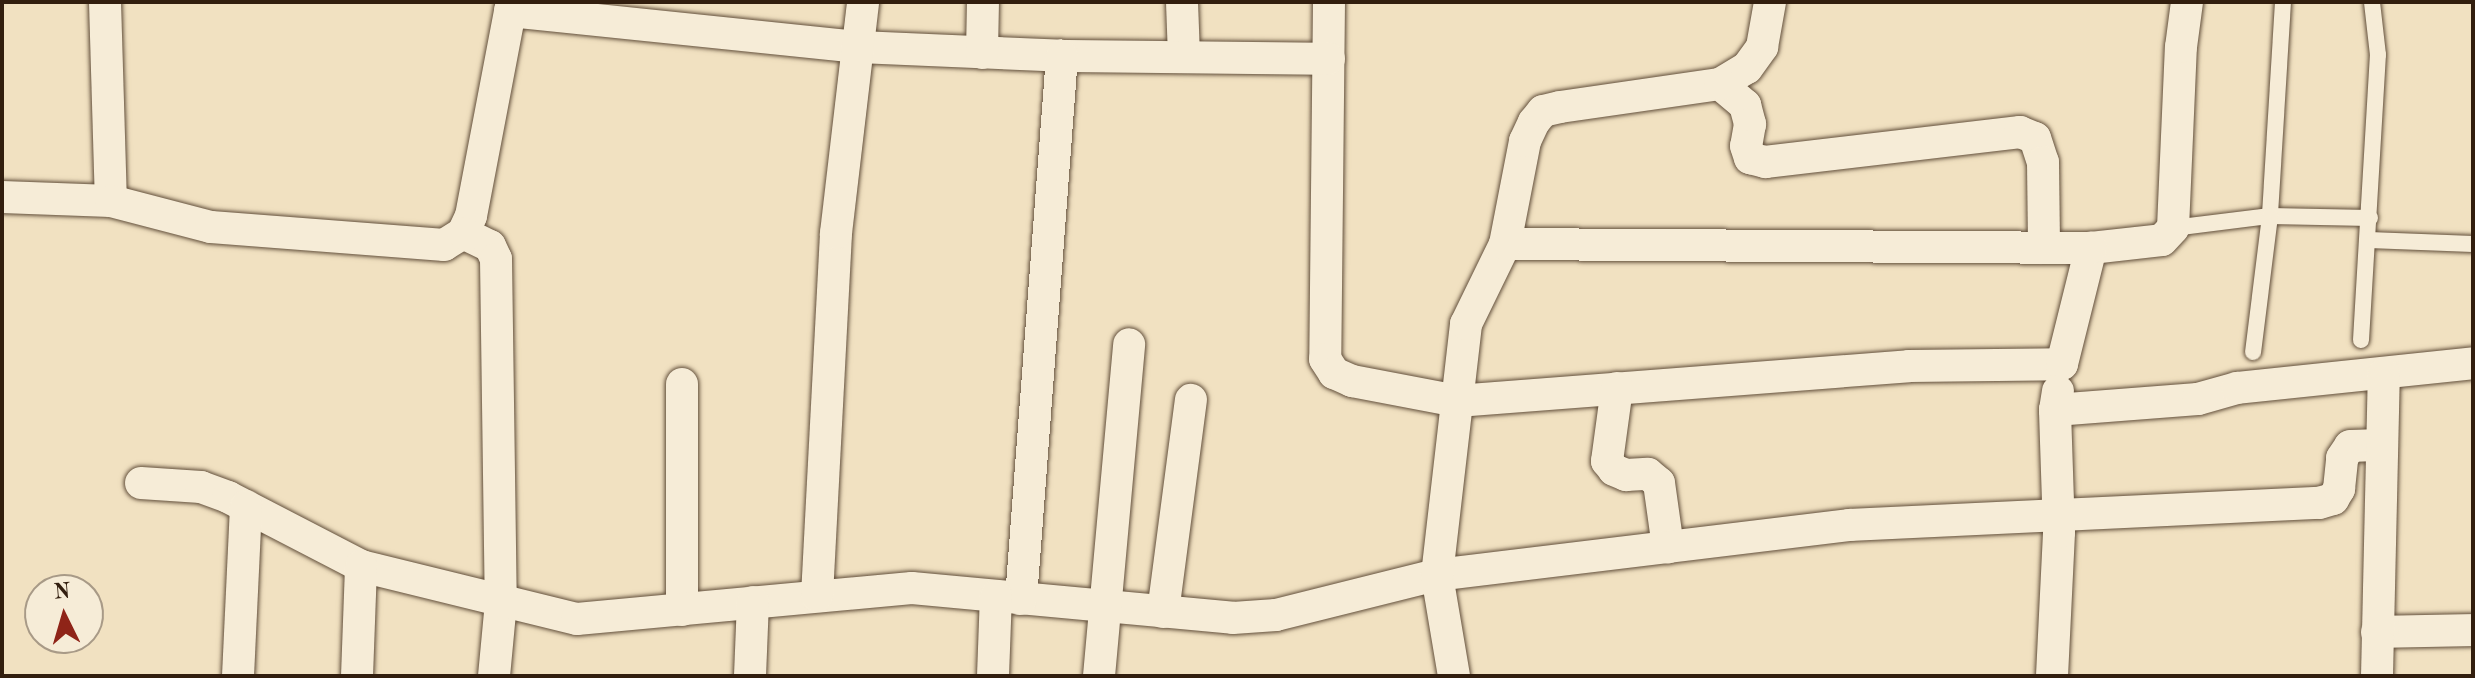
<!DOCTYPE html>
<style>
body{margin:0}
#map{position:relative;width:2475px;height:678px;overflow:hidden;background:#f1e1c1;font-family:"Old Standard TT",serif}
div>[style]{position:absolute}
.roads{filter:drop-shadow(0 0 2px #624f3b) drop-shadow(0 0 2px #624f3b)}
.service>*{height:16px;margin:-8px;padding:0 8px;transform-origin:8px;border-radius:8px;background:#f6ecd7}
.minor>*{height:32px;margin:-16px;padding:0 16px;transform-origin:16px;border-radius:16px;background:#f6ecd7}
span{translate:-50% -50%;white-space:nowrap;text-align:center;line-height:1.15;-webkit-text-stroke:7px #f6ecd7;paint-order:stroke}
.frame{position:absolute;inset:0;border:4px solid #321e0e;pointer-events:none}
.north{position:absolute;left:24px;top:574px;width:80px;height:80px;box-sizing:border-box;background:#f6ecd7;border:2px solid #a89a87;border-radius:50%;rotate:355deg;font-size:22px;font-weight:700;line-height:32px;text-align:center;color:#321e0e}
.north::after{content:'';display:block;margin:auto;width:28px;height:36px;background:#8f2418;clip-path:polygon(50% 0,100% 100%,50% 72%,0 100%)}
</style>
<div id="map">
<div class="roads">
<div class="service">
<i style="left:2283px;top:2px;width:214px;rotate:93.5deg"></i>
<i style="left:2270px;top:216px;width:100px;rotate:1.1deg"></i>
<i style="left:2173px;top:228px;width:98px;rotate:-7.1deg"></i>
<i style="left:2270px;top:216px;width:137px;rotate:97.1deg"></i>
<i style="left:2369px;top:240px;width:104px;rotate:2.2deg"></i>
<i style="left:2361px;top:340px;width:286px;rotate:-86.6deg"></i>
<i style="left:2378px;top:55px;width:53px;rotate:-96.5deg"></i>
</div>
<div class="minor">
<i style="left:105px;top:2px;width:199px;rotate:88.3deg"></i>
<i style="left:1182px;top:2px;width:55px;rotate:87.9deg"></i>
<i style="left:1329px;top:2px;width:357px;rotate:90.6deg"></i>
<i style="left:1325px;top:359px;width:17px;rotate:57deg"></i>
<i style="left:1334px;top:373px;width:20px;rotate:24deg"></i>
<i style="left:1352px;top:381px;width:107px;rotate:10.8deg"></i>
<i style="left:1457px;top:401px;width:453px;rotate:-4.4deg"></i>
<i style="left:1909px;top:366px;width:153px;rotate:-0.7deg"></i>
<i style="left:2062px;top:364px;width:120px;rotate:-76deg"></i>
<i style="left:2091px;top:248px;width:71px;rotate:-6.4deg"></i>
<i style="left:2162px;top:240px;width:16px;rotate:-47deg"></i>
<i style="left:2173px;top:228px;width:181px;rotate:-87.5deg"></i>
<i style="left:2181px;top:47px;width:45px;rotate:-82.4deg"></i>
<i style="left:510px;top:11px;width:351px;rotate:5.9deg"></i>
<i style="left:859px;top:47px;width:203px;rotate:2.5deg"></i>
<i style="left:1062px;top:56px;width:267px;rotate:0.6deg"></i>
<i style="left:982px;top:53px;width:51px;rotate:-88.9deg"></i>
<i style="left:1720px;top:84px;width:33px;rotate:40deg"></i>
<i style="left:1745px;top:105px;width:20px;rotate:75deg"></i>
<i style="left:1750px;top:124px;width:22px;rotate:100deg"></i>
<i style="left:1746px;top:146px;width:13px;rotate:72deg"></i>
<i style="left:1750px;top:158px;width:16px;rotate:15deg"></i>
<i style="left:1765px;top:162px;width:257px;rotate:-6.7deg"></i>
<i style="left:2020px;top:132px;width:16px;rotate:22deg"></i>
<i style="left:2035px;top:138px;width:25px;rotate:72deg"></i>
<i style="left:2043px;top:162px;width:86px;rotate:89.3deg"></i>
<i style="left:2px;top:197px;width:109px;rotate:2.1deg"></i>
<i style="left:111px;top:201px;width:103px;rotate:14.6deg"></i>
<i style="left:211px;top:227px;width:234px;rotate:4.4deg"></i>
<i style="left:444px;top:245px;width:22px;rotate:-32deg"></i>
<i style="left:463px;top:233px;width:19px;rotate:-65deg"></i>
<i style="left:471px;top:216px;width:218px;rotate:-79.2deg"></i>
<i style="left:463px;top:233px;width:30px;rotate:26deg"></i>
<i style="left:490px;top:246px;width:14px;rotate:65deg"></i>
<i style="left:496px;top:259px;width:343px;rotate:89.2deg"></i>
<i style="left:501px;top:602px;width:74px;rotate:95.4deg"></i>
<i style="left:1505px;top:244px;width:586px;rotate:0.39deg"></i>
<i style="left:682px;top:384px;width:226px;rotate:90deg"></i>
<i style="left:1617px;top:388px;width:74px;rotate:97.8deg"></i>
<i style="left:1607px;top:461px;width:11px;rotate:52deg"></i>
<i style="left:1614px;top:470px;width:13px;rotate:23deg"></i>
<i style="left:1626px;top:475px;width:22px;rotate:-3deg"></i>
<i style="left:1648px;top:474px;width:14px;rotate:39deg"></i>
<i style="left:1659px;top:483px;width:65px;rotate:82deg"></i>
<i style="left:2055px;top:410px;width:143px;rotate:-4.4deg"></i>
<i style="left:2198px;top:399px;width:41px;rotate:-15.8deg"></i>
<i style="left:2237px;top:388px;width:237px;rotate:-6deg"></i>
<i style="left:141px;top:483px;width:60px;rotate:3.8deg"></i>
<i style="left:201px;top:487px;width:29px;rotate:20deg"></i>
<i style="left:228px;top:497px;width:150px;rotate:27.4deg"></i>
<i style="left:361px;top:566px;width:222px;rotate:13.8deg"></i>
<i style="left:577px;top:619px;width:336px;rotate:-5.3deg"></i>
<i style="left:912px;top:588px;width:322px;rotate:5.3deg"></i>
<i style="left:1233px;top:618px;width:43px;rotate:-4deg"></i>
<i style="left:1276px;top:615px;width:166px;rotate:-14deg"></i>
<i style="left:1437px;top:575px;width:415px;rotate:-6.9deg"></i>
<i style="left:1849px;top:525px;width:471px;rotate:-2.7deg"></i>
<i style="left:2319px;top:503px;width:15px;rotate:-16deg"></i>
<i style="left:2333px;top:499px;width:12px;rotate:-59deg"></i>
<i style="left:2339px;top:489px;width:31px;rotate:-84deg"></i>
<i style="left:2342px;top:458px;width:14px;rotate:-56deg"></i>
<i style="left:2350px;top:446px;width:32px;rotate:-2deg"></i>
<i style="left:817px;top:596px;width:363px;rotate:-87deg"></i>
<i style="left:836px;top:233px;width:233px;rotate:-83.3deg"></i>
<i style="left:1021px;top:599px;width:545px;rotate:-85.68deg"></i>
<i style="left:1163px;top:612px;width:214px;rotate:-82.5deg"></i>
<i style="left:2377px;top:632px;width:96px;rotate:-1.2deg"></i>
<i style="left:238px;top:676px;width:170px;rotate:-87.3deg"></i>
<i style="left:357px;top:676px;width:110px;rotate:-87.9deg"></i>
<i style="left:750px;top:676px;width:74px;rotate:-87.7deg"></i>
<i style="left:993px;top:676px;width:80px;rotate:-87.9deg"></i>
<i style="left:1099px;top:676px;width:333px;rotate:-84.8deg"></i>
<i style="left:1454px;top:676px;width:102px;rotate:-99.6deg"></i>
<i style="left:1437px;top:575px;width:253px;rotate:-83.4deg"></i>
<i style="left:1466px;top:324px;width:89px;rotate:-64deg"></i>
<i style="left:1505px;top:244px;width:105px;rotate:-79deg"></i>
<i style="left:1525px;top:141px;width:21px;rotate:-65deg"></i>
<i style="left:1534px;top:122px;width:14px;rotate:-51deg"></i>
<i style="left:1543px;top:111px;width:17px;rotate:-13deg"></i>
<i style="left:1560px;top:107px;width:162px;rotate:-8.2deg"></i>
<i style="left:1720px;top:84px;width:31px;rotate:-31deg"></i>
<i style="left:1747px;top:68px;width:26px;rotate:-54deg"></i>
<i style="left:1762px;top:47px;width:46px;rotate:-79.9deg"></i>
<i style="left:2052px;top:676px;width:144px;rotate:-87.2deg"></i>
<i style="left:2059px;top:532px;width:122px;rotate:-91.9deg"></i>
<i style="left:2055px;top:410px;width:19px;rotate:-81deg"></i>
<i style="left:2377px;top:676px;width:302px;rotate:-88.7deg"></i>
</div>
</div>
<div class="frame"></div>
<div class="north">N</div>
</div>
